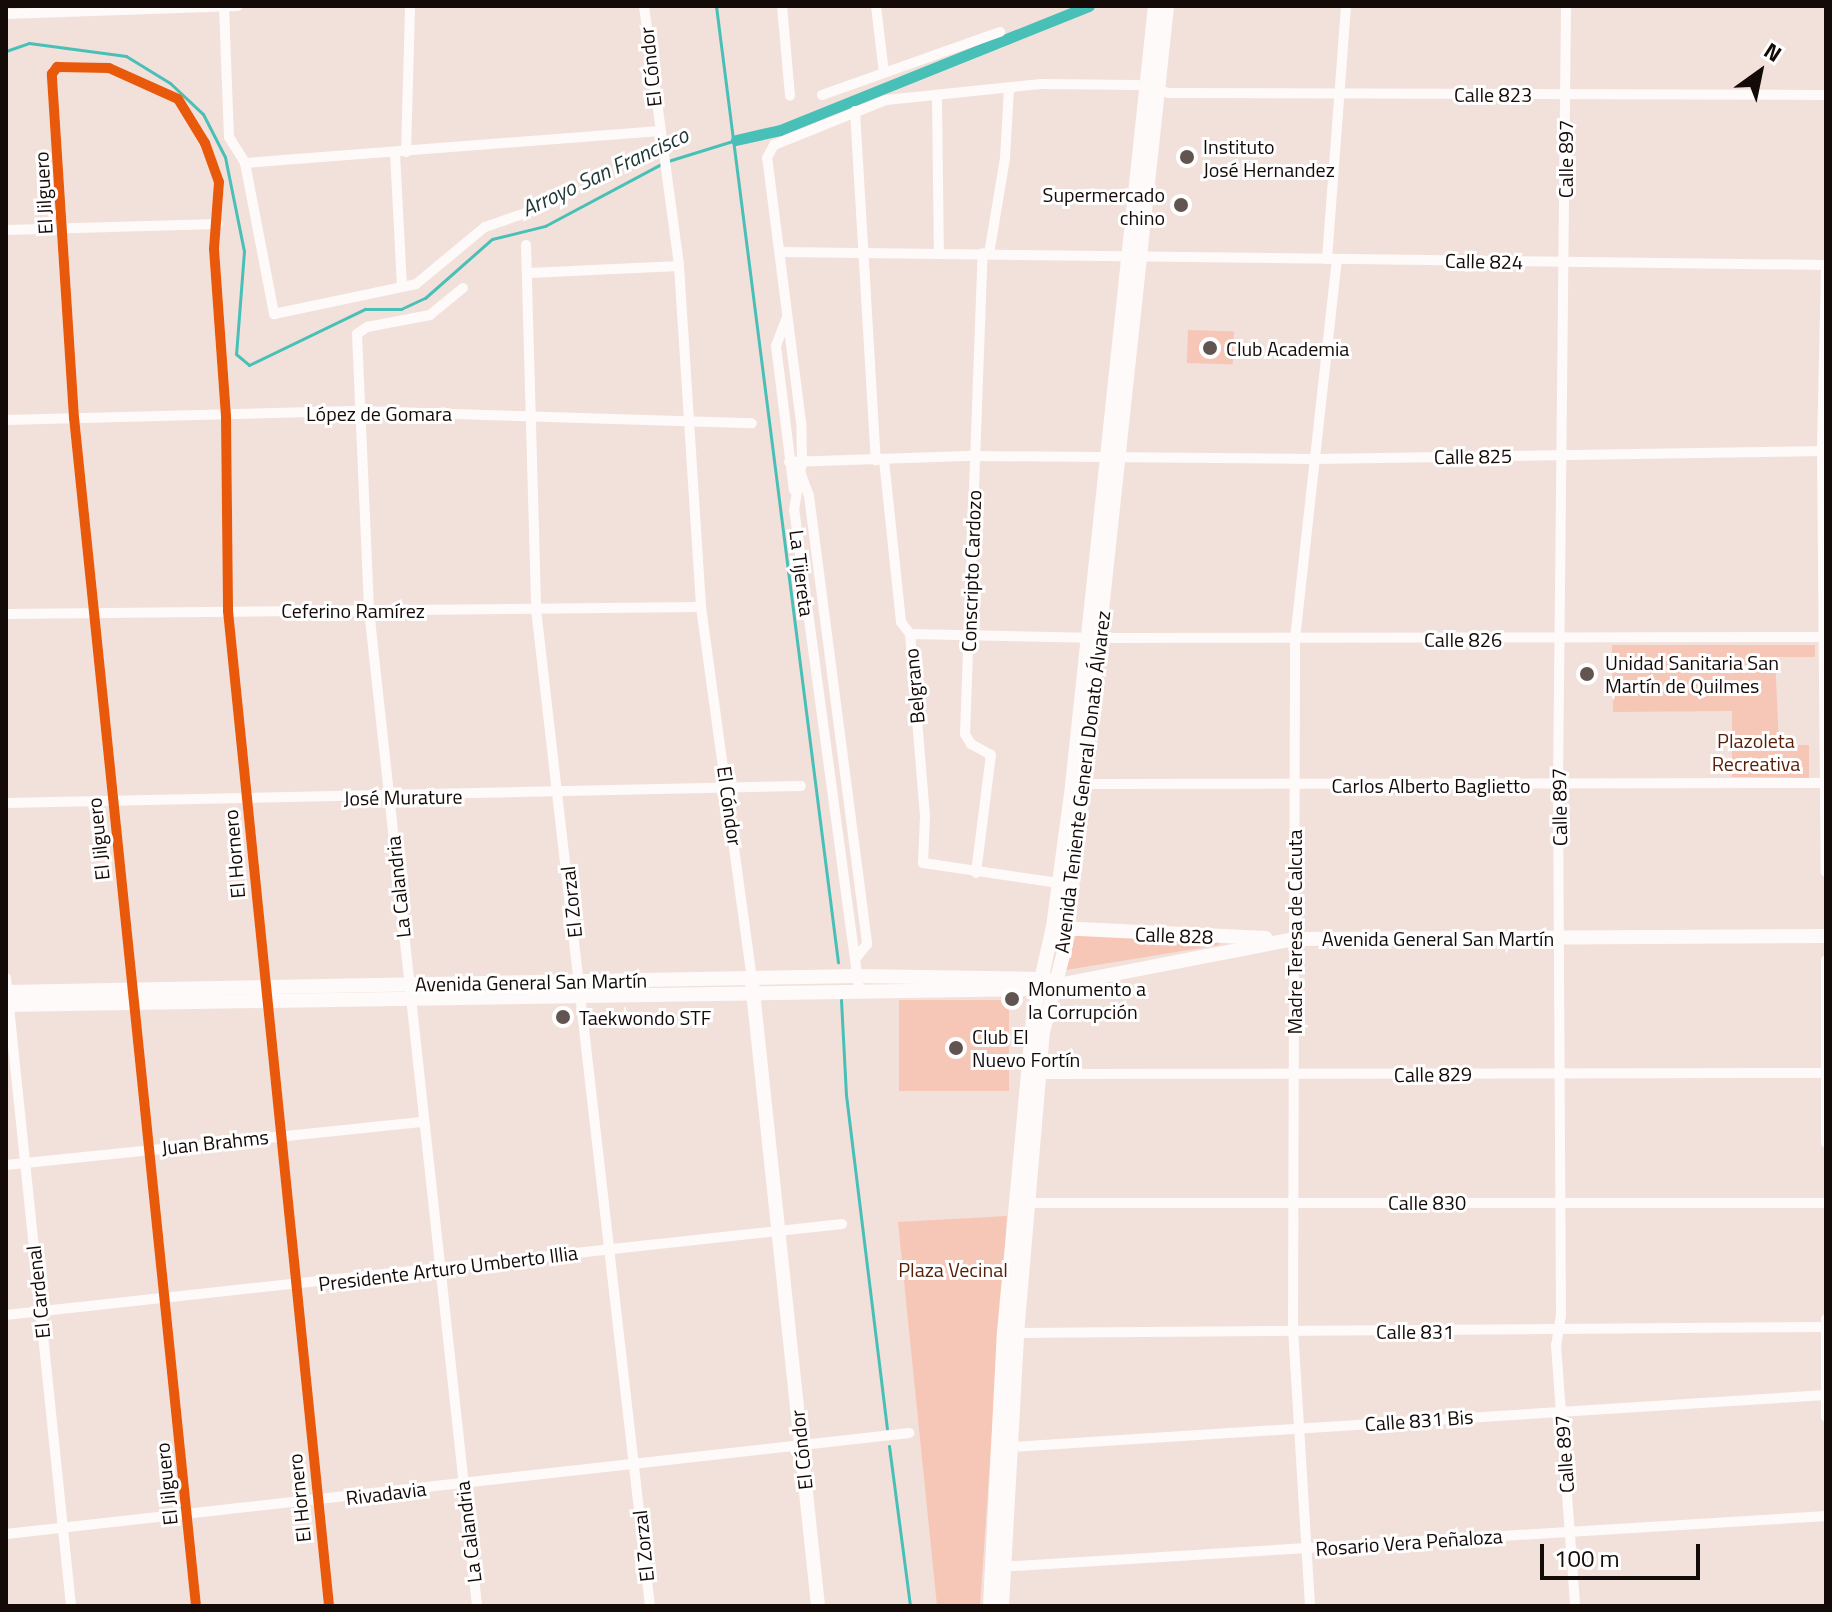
<!DOCTYPE html>
<meta charset="utf-8">
<style>
body{margin:0}
#map{position:relative;width:1832px;height:1612px;overflow:hidden;background:#f2e0da;font-family:"Titillium Web",sans-serif}
div>[style]{position:absolute}
.green>*{inset:0;background:#f6c7b6;transform-origin:0 0}
.stream>*{height:3px;margin:-1.5px;padding:0 1.5px;transform-origin:1.5px;border-radius:1.5px;background:#49c0b7}
.canal>*{height:11px;margin:-5.5px;padding:0 5.5px;transform-origin:5.5px;border-radius:5.5px;background:#49c0b7}
.street>*{height:10px;margin:-5px;padding:0 5px;transform-origin:5px;border-radius:5px;background:#fdfaf9}
.secondary>*{height:14px;margin:-7px;padding:0 7px;transform-origin:7px;border-radius:7px;background:#fdfaf9}
.cycleway>*{height:10px;margin:-5px;padding:0 5px;transform-origin:5px;border-radius:5px;background:#e8590c}
.dots>*{width:22px;height:22px;translate:-50% -50%;box-sizing:border-box;border:4px solid #fff;border-radius:50%}
span{translate:-50% -50%;white-space:nowrap;text-align:center;line-height:1.15;-webkit-text-stroke:6px #fff;paint-order:stroke}
.street-label{font-size:20px;color:#140a07}
.poi-label{font-size:20px;color:#140a07}
.left{translate:0 -50%;text-align:left}
.right{translate:-100% -50%;text-align:right}
.park-label{font-size:20px;color:#571e06}
.water-label{font-size:22px;color:#1f3734;font-style:italic}
.frame{position:absolute;inset:0;border:8px solid #140a07;pointer-events:none}
.north{position:absolute;left:1720px;top:32px;width:80px;height:80px;-webkit-text-stroke:6px #fff;paint-order:stroke;rotate:33deg;font-size:22px;font-weight:700;line-height:32px;text-align:center;color:#140a07}
.north::after{content:'';display:block;margin:auto;width:28px;height:36px;background:#140a07;clip-path:polygon(50% 0,100% 100%,50% 72%,0 100%)}
.scale{position:absolute;left:1540px;top:1544px;width:160px;height:36px;box-sizing:border-box;border:4px solid #140a07;border-top:0;padding-left:10px;font-size:24px;line-height:28px;white-space:nowrap;color:#140a07;-webkit-text-stroke:6px #fff;paint-order:stroke}
</style>
<div id="map">
<div class="green">
<i style="left:1188px;top:330px;width:46px;height:33px;rotate:2deg"></i>
<i style="clip-path:polygon(1612px 645px,1815px 645px,1815px 657px,1775px 657px,1779px 745px,1809px 745px,1809px 778px,1732px 777px,1732px 711px,1613px 712px)"></i>
<i style="clip-path:polygon(1076px 934px,1220px 941px,1219px 945px,1066px 970px)"></i>
<i style="left:899px;top:1000px;width:110px;height:91px"></i>
<i style="clip-path:polygon(1007px 1216px,980px 1606px,937px 1606px,898px 1222px)"></i>
</div>
<div class="stream">
<i style="left:716px;top:6px;width:964px;rotate:82.73deg"></i>
<i style="left:6px;top:51px;width:24px;rotate:-19deg"></i>
<i style="left:29px;top:43px;width:98px;rotate:7.6deg"></i>
<i style="left:126px;top:56px;width:52px;rotate:31.5deg"></i>
<i style="left:170px;top:83px;width:45px;rotate:43.2deg"></i>
<i style="left:203px;top:114px;width:48px;rotate:62.9deg"></i>
<i style="left:225px;top:157px;width:96px;rotate:78.6deg"></i>
<i style="left:244px;top:251px;width:103px;rotate:94.4deg"></i>
<i style="left:236px;top:354px;width:17px;rotate:40deg"></i>
<i style="left:249px;top:365px;width:129px;rotate:-25.8deg"></i>
<i style="left:365px;top:309px;width:36px"></i>
<i style="left:401px;top:309px;width:26px;rotate:-25deg"></i>
<i style="left:425px;top:298px;width:89px;rotate:-41.4deg"></i>
<i style="left:492px;top:239px;width:55px;rotate:-13.8deg"></i>
<i style="left:545px;top:226px;width:132px;rotate:-28.1deg"></i>
<i style="left:668px;top:161px;width:71px;rotate:-17.2deg"></i>
<i style="left:841px;top:1000px;width:95px;rotate:87deg"></i>
<i style="left:846px;top:1095px;width:336px;rotate:83deg"></i>
<i style="left:889px;top:1446px;width:161px;rotate:82.5deg"></i>
</div>
<div class="canal">
<i style="left:736px;top:140px;width:45px;rotate:-12.8deg"></i>
<i style="left:780px;top:130px;width:333px;rotate:-21.9deg"></i>
</div>
<div class="street">
<i style="left:644px;top:6px;width:262px;rotate:82.3deg"></i>
<i style="left:679px;top:266px;width:342px;rotate:86.3deg"></i>
<i style="left:701px;top:607px;width:373px;rotate:82.2deg"></i>
<i style="left:782px;top:6px;width:90px;rotate:84.9deg"></i>
<i style="left:876px;top:6px;width:67px;rotate:83.2deg"></i>
<i style="left:1566px;top:6px;width:778px;rotate:90.59deg"></i>
<i style="left:1558px;top:784px;width:531px;rotate:89.68deg"></i>
<i style="left:1561px;top:1315px;width:30px;rotate:99deg"></i>
<i style="left:1556px;top:1345px;width:262px;rotate:85.8deg"></i>
<i style="left:224px;top:7px;width:130px;rotate:87.8deg"></i>
<i style="left:229px;top:137px;width:31px;rotate:58deg"></i>
<i style="left:245px;top:163px;width:154px;rotate:79.1deg"></i>
<i style="left:274px;top:314px;width:145px;rotate:-11.9deg"></i>
<i style="left:416px;top:284px;width:89px;rotate:-39.6deg"></i>
<i style="left:485px;top:227px;width:55px;rotate:-19.1deg"></i>
<i style="left:6px;top:14px;width:232px;rotate:-2deg"></i>
<i style="left:822px;top:95px;width:189px;rotate:-19.5deg"></i>
<i style="left:937px;top:98px;width:153px;rotate:89.3deg"></i>
<i style="left:855px;top:111px;width:350px;rotate:86.6deg"></i>
<i style="left:406px;top:152px;width:146px;rotate:-88.4deg"></i>
<i style="left:395px;top:153px;width:134px;rotate:87deg"></i>
<i style="left:245px;top:163px;width:413px;rotate:-4.4deg"></i>
<i style="left:6px;top:230px;width:212px;rotate:-1.6deg"></i>
<i style="left:526px;top:245px;width:364px;rotate:88.4deg"></i>
<i style="left:536px;top:609px;width:1003px;rotate:83.48deg"></i>
<i style="left:781px;top:252px;width:1045px;rotate:0.71deg"></i>
<i style="left:989px;top:254px;width:97px;rotate:-80.5deg"></i>
<i style="left:1005px;top:158px;width:69px;rotate:-86.7deg"></i>
<i style="left:1327px;top:259px;width:254px;rotate:-85.7deg"></i>
<i style="left:1826px;top:270px;width:182px;rotate:91.3deg"></i>
<i style="left:1822px;top:452px;width:420px;rotate:89.5deg"></i>
<i style="left:529px;top:273px;width:150px;rotate:-2.7deg"></i>
<i style="left:463px;top:288px;width:43px;rotate:140.7deg"></i>
<i style="left:430px;top:315px;width:64px;rotate:169.2deg"></i>
<i style="left:367px;top:327px;width:12px;rotate:145deg"></i>
<i style="left:357px;top:334px;width:276px;rotate:87.5deg"></i>
<i style="left:369px;top:610px;width:1002px;rotate:83.81deg"></i>
<i style="left:787px;top:317px;width:31px;rotate:111deg"></i>
<i style="left:776px;top:346px;width:145px;rotate:82.9deg"></i>
<i style="left:6px;top:420px;width:354px;rotate:-1.5deg"></i>
<i style="left:360px;top:411px;width:392px;rotate:1.8deg"></i>
<i style="left:884px;top:460px;width:163px;rotate:84deg"></i>
<i style="left:901px;top:622px;width:15px;rotate:53deg"></i>
<i style="left:910px;top:634px;width:183px;rotate:85.3deg"></i>
<i style="left:925px;top:816px;width:47px;rotate:92.4deg"></i>
<i style="left:923px;top:863px;width:137px;rotate:8.4deg"></i>
<i style="left:789px;top:462px;width:185px;rotate:-1.9deg"></i>
<i style="left:974px;top:456px;width:341px;rotate:0.5deg"></i>
<i style="left:1315px;top:459px;width:511px;rotate:-0.9deg"></i>
<i style="left:801px;top:474px;width:23px;rotate:70deg"></i>
<i style="left:809px;top:496px;width:452px;rotate:82.6deg"></i>
<i style="left:867px;top:944px;width:18px;rotate:128deg"></i>
<i style="left:6px;top:614px;width:695px;rotate:-0.58deg"></i>
<i style="left:910px;top:634px;width:189px;rotate:1.2deg"></i>
<i style="left:1099px;top:638px;width:727px;rotate:-0.08deg"></i>
<i style="left:1084px;top:784px;width:742px;rotate:-0.08deg"></i>
<i style="left:6px;top:803px;width:795px;rotate:-1.23deg"></i>
<i style="left:976px;top:873px;width:119px;rotate:-82.8deg"></i>
<i style="left:991px;top:755px;width:23px;rotate:-151deg"></i>
<i style="left:971px;top:744px;width:12px;rotate:-121deg"></i>
<i style="left:965px;top:734px;width:481px;rotate:-87.9deg"></i>
<i style="left:1826px;top:960px;width:183px;rotate:90deg"></i>
<i style="left:6px;top:978px;width:631px;rotate:84.09deg"></i>
<i style="left:859px;top:989px;width:483px;rotate:-97.7deg"></i>
<i style="left:794px;top:510px;width:50px;rotate:-80.7deg"></i>
<i style="left:802px;top:461px;width:39px;rotate:-91deg"></i>
<i style="left:801px;top:422px;width:266px;rotate:-97.3deg"></i>
<i style="left:767px;top:158px;width:15px;rotate:-62deg"></i>
<i style="left:774px;top:145px;width:121px;rotate:-21.9deg"></i>
<i style="left:886px;top:100px;width:156px;rotate:-5.9deg"></i>
<i style="left:1041px;top:84px;width:96px;rotate:0.6deg"></i>
<i style="left:1137px;top:85px;width:33px;rotate:14deg"></i>
<i style="left:1169px;top:93px;width:657px;rotate:0.17deg"></i>
<i style="left:1040px;top:1074px;width:786px;rotate:-0.07deg"></i>
<i style="left:6px;top:1165px;width:420px;rotate:-5.9deg"></i>
<i style="left:1028px;top:1203px;width:798px"></i>
<i style="left:6px;top:1315px;width:841px;rotate:-6.21deg"></i>
<i style="left:1826px;top:1319px;width:98px;rotate:90deg"></i>
<i style="left:1010px;top:1333px;width:816px;rotate:-0.42deg"></i>
<i style="left:1011px;top:1447px;width:817px;rotate:-3.65deg"></i>
<i style="left:6px;top:1534px;width:909px;rotate:-6.38deg"></i>
<i style="left:998px;top:1567px;width:830px;rotate:-3.52deg"></i>
<i style="left:196px;top:1606px;width:1194px;rotate:-95.86deg"></i>
<i style="left:74px;top:418px;width:345px;rotate:-93.7deg"></i>
<i style="left:52px;top:74px;width:9px;rotate:-54deg"></i>
<i style="left:57px;top:67px;width:52px;rotate:1.1deg"></i>
<i style="left:109px;top:68px;width:76px;rotate:24.2deg"></i>
<i style="left:178px;top:99px;width:52px;rotate:58.5deg"></i>
<i style="left:205px;top:143px;width:41px;rotate:70.3deg"></i>
<i style="left:219px;top:182px;width:67px;rotate:94.3deg"></i>
<i style="left:214px;top:249px;width:168px;rotate:85.9deg"></i>
<i style="left:226px;top:417px;width:194px;rotate:89.4deg"></i>
<i style="left:228px;top:611px;width:1000px;rotate:84.2deg"></i>
<i style="left:1310px;top:1606px;width:277px;rotate:-93.5deg"></i>
<i style="left:1293px;top:1330px;width:691px;rotate:-89.83deg"></i>
<i style="left:1295px;top:639px;width:382px;rotate:-83.7deg"></i>
</div>
<div class="secondary">
<i style="left:1059px;top:928px;width:207px;rotate:2.8deg"></i>
<i style="left:752px;top:982px;width:627px;rotate:83.96deg"></i>
<i style="left:6px;top:992px;width:852px;rotate:-1.08deg"></i>
<i style="left:858px;top:976px;width:189px;rotate:0.9deg"></i>
<i style="left:6px;top:1005px;width:1031px;rotate:-0.89deg"></i>
<i style="left:1037px;top:989px;width:263px;rotate:-11deg"></i>
<i style="left:1295px;top:939px;width:531px;rotate:-0.32deg"></i>
<i style="left:990px;top:1606px;width:274px;rotate:-87.1deg"></i>
<i style="left:1004px;top:1332px;width:322px;rotate:-84.7deg"></i>
<i style="left:1034px;top:1011px;width:86px;rotate:-77.3deg"></i>
<i style="left:1053px;top:927px;width:142px;rotate:-82.3deg"></i>
<i style="left:1072px;top:786px;width:784px;rotate:-83.93deg"></i>
<i style="left:1002px;top:1606px;width:272px;rotate:-86.8deg"></i>
<i style="left:1017px;top:1334px;width:303px;rotate:-85.1deg"></i>
<i style="left:1043px;top:1032px;width:91px;rotate:-75.4deg"></i>
<i style="left:1066px;top:944px;width:943px;rotate:-83.85deg"></i>
</div>
<div class="cycleway">
<i style="left:196px;top:1606px;width:1194px;rotate:-95.86deg"></i>
<i style="left:74px;top:418px;width:345px;rotate:-93.7deg"></i>
<i style="left:52px;top:74px;width:9px;rotate:-54deg"></i>
<i style="left:57px;top:67px;width:52px;rotate:1.1deg"></i>
<i style="left:109px;top:68px;width:76px;rotate:24.2deg"></i>
<i style="left:178px;top:99px;width:52px;rotate:58.5deg"></i>
<i style="left:205px;top:143px;width:41px;rotate:70.3deg"></i>
<i style="left:219px;top:182px;width:67px;rotate:94.3deg"></i>
<i style="left:214px;top:249px;width:168px;rotate:85.9deg"></i>
<i style="left:226px;top:417px;width:194px;rotate:89.4deg"></i>
<i style="left:228px;top:611px;width:1000px;rotate:84.2deg"></i>
</div>
<div class="dots">
<i style="left:1187px;top:157px;background:#625551"></i>
<i style="left:1181px;top:205px;background:#625551"></i>
<i style="left:1210px;top:348px;background:#625551"></i>
<i style="left:1587px;top:674px;background:#625551"></i>
<i style="left:1012px;top:999px;background:#625551"></i>
<i style="left:563px;top:1017px;background:#625551"></i>
<i style="left:956px;top:1048px;background:#625551"></i>
</div>
<div class="street-label">
<span style="left:650px;top:67px;rotate:-96deg">El Cóndor</span>
<span style="left:1493px;top:94px">Calle 823</span>
<span style="left:1565px;top:159px;rotate:-90deg">Calle 897</span>
<span style="left:43px;top:193px;rotate:-93deg">El Jilguero</span>
<span style="left:1484px;top:261px;rotate:1deg">Calle 824</span>
<span style="left:379px;top:413px">López de Gomara</span>
<span style="left:1473px;top:456px;rotate:-1deg">Calle 825</span>
<span style="left:971px;top:571px;rotate:-88deg">Conscripto Cardozo</span>
<span style="left:802px;top:573px;rotate:83deg">La Tijereta</span>
<span style="left:353px;top:610px">Ceferino Ramírez</span>
<span style="left:1463px;top:639px">Calle 826</span>
<span style="left:914px;top:686px;rotate:-95deg">Belgrano</span>
<span style="left:1082px;top:782px;rotate:-83deg">Avenida Teniente General Donato Álvarez</span>
<span style="left:1431px;top:785px">Carlos Alberto Baglietto</span>
<span style="left:403px;top:797px;rotate:-1deg">José Murature</span>
<span style="left:730px;top:806px;rotate:82deg">El Cóndor</span>
<span style="left:1559px;top:807px;rotate:-91deg">Calle 897</span>
<span style="left:98px;top:839px;rotate:-96deg">El Jilguero</span>
<span style="left:234px;top:854px;rotate:-95deg">El Hornero</span>
<span style="left:398px;top:887px;rotate:-96deg">La Calandria</span>
<span style="left:571px;top:902px;rotate:-96deg">El Zorzal</span>
<span style="left:1294px;top:932px;rotate:-90deg">Madre Teresa de Calcuta</span>
<span style="left:1174px;top:935px;rotate:2deg">Calle 828</span>
<span style="left:1438px;top:938px">Avenida General San Martín</span>
<span style="left:531px;top:982px;rotate:-1deg">Avenida General San Martín</span>
<span style="left:1433px;top:1074px;rotate:-1deg">Calle 829</span>
<span style="left:215px;top:1142px;rotate:-6deg">Juan Brahms</span>
<span style="left:1427px;top:1202px">Calle 830</span>
<span style="left:448px;top:1268px;rotate:-7deg">Presidente Arturo Umberto Illia</span>
<span style="left:38px;top:1292px;rotate:-96deg">El Cardenal</span>
<span style="left:1415px;top:1331px">Calle 831</span>
<span style="left:1419px;top:1420px;rotate:-4deg">Calle 831 Bis</span>
<span style="left:801px;top:1450px;rotate:-96deg">El Cóndor</span>
<span style="left:1564px;top:1454px;rotate:-94deg">Calle 897</span>
<span style="left:166px;top:1484px;rotate:-96deg">El Jilguero</span>
<span style="left:386px;top:1493px;rotate:-7deg">Rivadavia</span>
<span style="left:299px;top:1498px;rotate:-96deg">El Hornero</span>
<span style="left:468px;top:1532px;rotate:-97deg">La Calandria</span>
<span style="left:1409px;top:1542px;rotate:-4deg">Rosario Vera Peñaloza</span>
<span style="left:643px;top:1546px;rotate:-96deg">El Zorzal</span>
</div>
<div class="poi-label">
<span class="left" style="left:1203px;top:158px">Instituto<br>José Hernandez</span>
<span class="right" style="left:1165px;top:206px">Supermercado<br>chino</span>
<span class="left" style="left:1226px;top:348px">Club Academia</span>
<span class="left" style="left:1605px;top:674px">Unidad Sanitaria San<br>Martín de Quilmes</span>
<span class="left" style="left:1028px;top:1000px">Monumento a<br>la Corrupción</span>
<span class="left" style="left:579px;top:1017px">Taekwondo STF</span>
<span class="left" style="left:972px;top:1048px">Club El<br>Nuevo Fortín</span>
</div>
<div class="park-label">
<span style="left:1756px;top:752px">Plazoleta<br>Recreativa</span>
<span style="left:953px;top:1269px">Plaza Vecinal</span>
</div>
<div class="water-label">
<span style="left:605px;top:172px;rotate:-25deg">Arroyo San Francisco</span>
</div>
<div class="frame"></div>
<div class="north">N</div>
<div class="scale">100 m</div>
</div>
